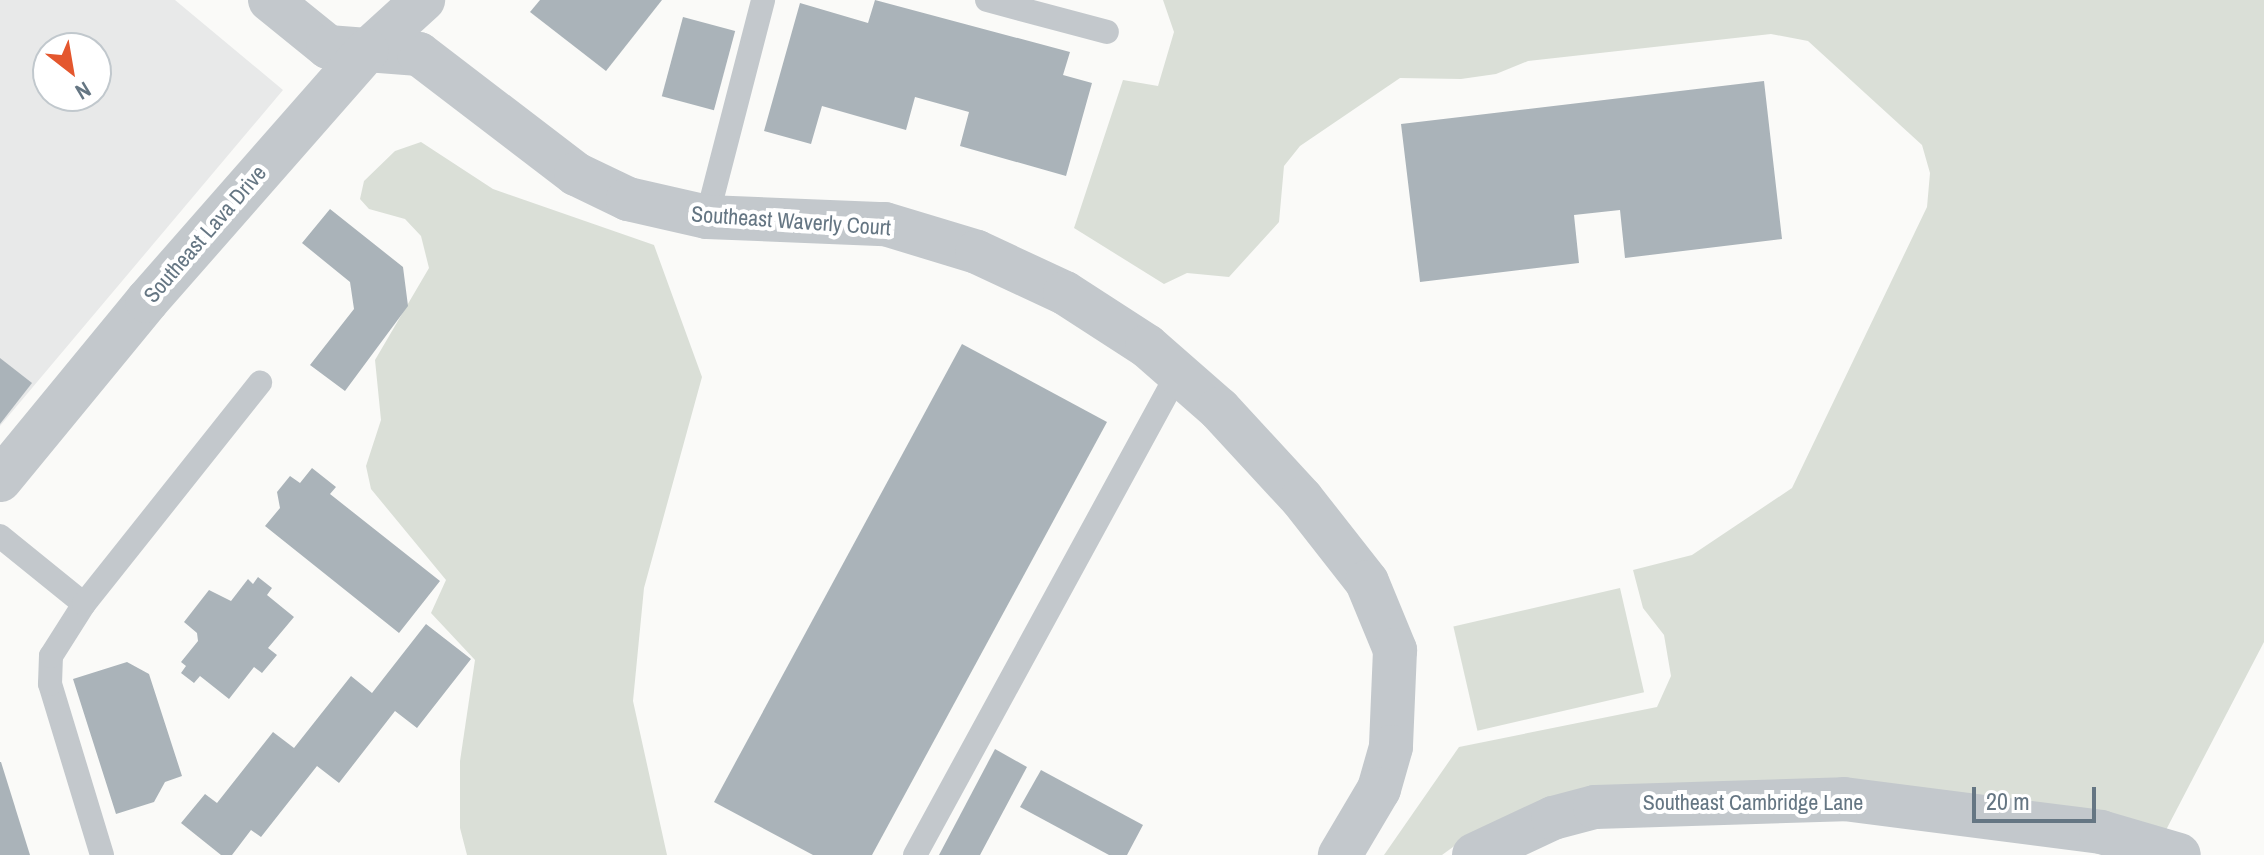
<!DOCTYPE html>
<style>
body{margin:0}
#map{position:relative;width:2264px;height:855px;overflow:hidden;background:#fafaf8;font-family:"Archivo Narrow",sans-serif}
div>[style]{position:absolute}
.built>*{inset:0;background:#e8e9e9}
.green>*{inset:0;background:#dadfd7;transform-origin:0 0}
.building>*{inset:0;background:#aab3b9;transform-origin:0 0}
.service>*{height:24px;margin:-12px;padding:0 12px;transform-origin:12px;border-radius:12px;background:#c3c8cc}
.minor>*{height:44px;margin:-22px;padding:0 22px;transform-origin:22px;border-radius:22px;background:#c3c8cc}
.tertiary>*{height:44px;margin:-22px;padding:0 22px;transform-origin:22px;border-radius:22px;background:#c3c8cc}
span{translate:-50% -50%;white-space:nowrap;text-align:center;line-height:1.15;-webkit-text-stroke:8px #fff;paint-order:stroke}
.street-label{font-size:22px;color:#657683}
.north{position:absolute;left:32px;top:32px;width:80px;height:80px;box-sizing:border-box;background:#fff;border:2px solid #c1c8cd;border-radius:50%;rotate:149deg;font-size:22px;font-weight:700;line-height:32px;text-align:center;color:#657683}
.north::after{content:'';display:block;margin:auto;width:28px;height:36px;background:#e4572e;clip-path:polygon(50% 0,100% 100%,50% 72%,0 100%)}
.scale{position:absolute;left:1972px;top:787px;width:124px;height:36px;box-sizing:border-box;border:4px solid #657683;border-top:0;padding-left:10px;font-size:24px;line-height:28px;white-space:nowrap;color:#657683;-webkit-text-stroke:6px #fff;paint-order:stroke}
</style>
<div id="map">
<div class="built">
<i style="clip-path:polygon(evenodd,0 0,175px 0,283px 90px,0 426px,0 0,48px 48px,96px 48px,96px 96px,48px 96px,48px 48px)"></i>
</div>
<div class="green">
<i style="clip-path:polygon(1163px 0,2264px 0,2264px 642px,2166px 830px,2014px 799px,1475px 831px,1442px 855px,1384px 855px,1459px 747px,1657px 707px,1671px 676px,1664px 635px,1643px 608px,1633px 570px,1692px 555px,1792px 488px,1927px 207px,1930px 173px,1922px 145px,1808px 41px,1771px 34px,1528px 61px,1496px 74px,1461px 79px,1400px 78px,1300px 146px,1284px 166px,1279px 222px,1229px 277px,1187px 273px,1164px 284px,1074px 228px,1123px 80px,1158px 86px,1174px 32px)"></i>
<i style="clip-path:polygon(421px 142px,493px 189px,654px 245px,702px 377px,644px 588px,633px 701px,667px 855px,467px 855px,460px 828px,460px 761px,475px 660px,431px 613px,446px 580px,371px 489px,366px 466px,381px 420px,375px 360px,429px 268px,421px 236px,405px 219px,369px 209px,360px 199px,364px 181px,395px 151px)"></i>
<i style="left:1620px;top:588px;width:107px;height:171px;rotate:77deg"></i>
</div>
<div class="building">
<i style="clip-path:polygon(540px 0,662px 0,606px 71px,530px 12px)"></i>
<i style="clip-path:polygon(875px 0,1070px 52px,1063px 75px,1092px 83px,1066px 176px,960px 146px,969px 112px,915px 97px,906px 130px,822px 106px,811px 144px,764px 131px,800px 3px,868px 23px)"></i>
<i style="left:683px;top:17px;width:54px;height:82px;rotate:15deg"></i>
<i style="clip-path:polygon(1764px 81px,1782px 239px,1625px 258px,1620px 210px,1574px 215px,1579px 263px,1420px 282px,1401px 124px)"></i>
<i style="clip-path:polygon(330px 209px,403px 267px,408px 306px,345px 391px,310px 365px,354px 309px,350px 282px,302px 243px)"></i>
<i style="clip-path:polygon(962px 344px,1107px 422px,872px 855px,813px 855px,714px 802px)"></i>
<i style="clip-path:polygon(0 358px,32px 383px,0 424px)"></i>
<i style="clip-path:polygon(312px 468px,336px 487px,330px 494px,440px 581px,399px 633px,265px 526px,280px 508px,277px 492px,290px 476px,300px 483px)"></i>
<i style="clip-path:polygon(258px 577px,272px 588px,267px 595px,294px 617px,268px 648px,277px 655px,262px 673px,254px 667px,229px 699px,200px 676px,194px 683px,181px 673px,186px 666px,181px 662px,198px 641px,197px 633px,184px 622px,209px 590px,231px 601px,248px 579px,253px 584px)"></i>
<i style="clip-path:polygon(426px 624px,471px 659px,417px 728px,395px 711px,339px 783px,317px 766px,261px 837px,251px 830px,232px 855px,221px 855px,181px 823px,205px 794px,217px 803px,273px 732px,294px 748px,351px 676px,372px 693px)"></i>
<i style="clip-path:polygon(127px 662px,149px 674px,182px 776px,165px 782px,154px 802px,116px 814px,73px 679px)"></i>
<i style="clip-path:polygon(995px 749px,1027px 767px,980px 855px,939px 855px)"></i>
<i style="clip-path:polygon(0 762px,1px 762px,30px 855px,0 855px)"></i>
<i style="clip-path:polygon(1041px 770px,1143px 825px,1127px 855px,1109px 855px,1020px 807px)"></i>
</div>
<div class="service">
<i style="left:987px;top:0;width:124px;rotate:14.9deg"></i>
<i style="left:707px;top:217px;width:224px;rotate:-75.5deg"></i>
<i style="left:0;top:536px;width:108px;rotate:39deg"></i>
<i style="left:102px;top:855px;width:179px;rotate:-106.9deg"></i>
<i style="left:50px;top:684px;width:28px;rotate:-88deg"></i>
<i style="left:51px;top:656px;width:62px;rotate:-57.6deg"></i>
<i style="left:84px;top:604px;width:283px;rotate:-51.5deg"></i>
<i style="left:915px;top:855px;width:549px;rotate:-61.38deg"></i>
</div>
<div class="minor">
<i style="left:270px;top:0;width:75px;rotate:39deg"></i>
<i style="left:328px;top:47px;width:91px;rotate:4.4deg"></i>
<i style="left:419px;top:54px;width:198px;rotate:37.4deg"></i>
<i style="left:576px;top:174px;width:58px;rotate:25.7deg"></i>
<i style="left:628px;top:199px;width:81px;rotate:12.8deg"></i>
<i style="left:707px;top:217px;width:178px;rotate:2.3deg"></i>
<i style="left:885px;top:224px;width:96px;rotate:16.9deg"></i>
<i style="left:977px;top:252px;width:97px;rotate:25deg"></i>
<i style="left:1065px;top:293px;width:98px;rotate:32.9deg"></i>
<i style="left:1147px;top:346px;width:96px;rotate:41.2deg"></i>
<i style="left:1219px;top:409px;width:122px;rotate:47.3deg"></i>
<i style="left:1302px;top:499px;width:105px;rotate:51.9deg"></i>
<i style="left:1367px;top:582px;width:74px;rotate:67.6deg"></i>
<i style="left:1395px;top:650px;width:97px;rotate:92.4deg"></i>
<i style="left:1391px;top:747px;width:44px;rotate:105.9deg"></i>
<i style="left:1379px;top:789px;width:77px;rotate:120.6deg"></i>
<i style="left:367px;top:51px;width:76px;rotate:-42.3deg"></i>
<i style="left:1474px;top:855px;width:87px;rotate:-25.1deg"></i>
<i style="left:1553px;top:818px;width:43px;rotate:-14.7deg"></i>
<i style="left:1595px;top:807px;width:249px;rotate:-1.8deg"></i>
<i style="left:1844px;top:799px;width:259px;rotate:7.3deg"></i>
<i style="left:2101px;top:832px;width:81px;rotate:16.4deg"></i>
</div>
<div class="tertiary">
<i style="left:0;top:480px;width:232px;rotate:-50.6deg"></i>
<i style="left:147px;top:301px;width:333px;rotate:-48.7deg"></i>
</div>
<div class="street-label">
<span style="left:791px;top:221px;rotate:4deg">Southeast Waverly Court</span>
<span style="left:205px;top:234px;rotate:-49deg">Southeast Lava Drive</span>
<span style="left:1753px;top:803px">Southeast Cambridge Lane</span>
</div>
<div class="north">N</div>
<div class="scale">20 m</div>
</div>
